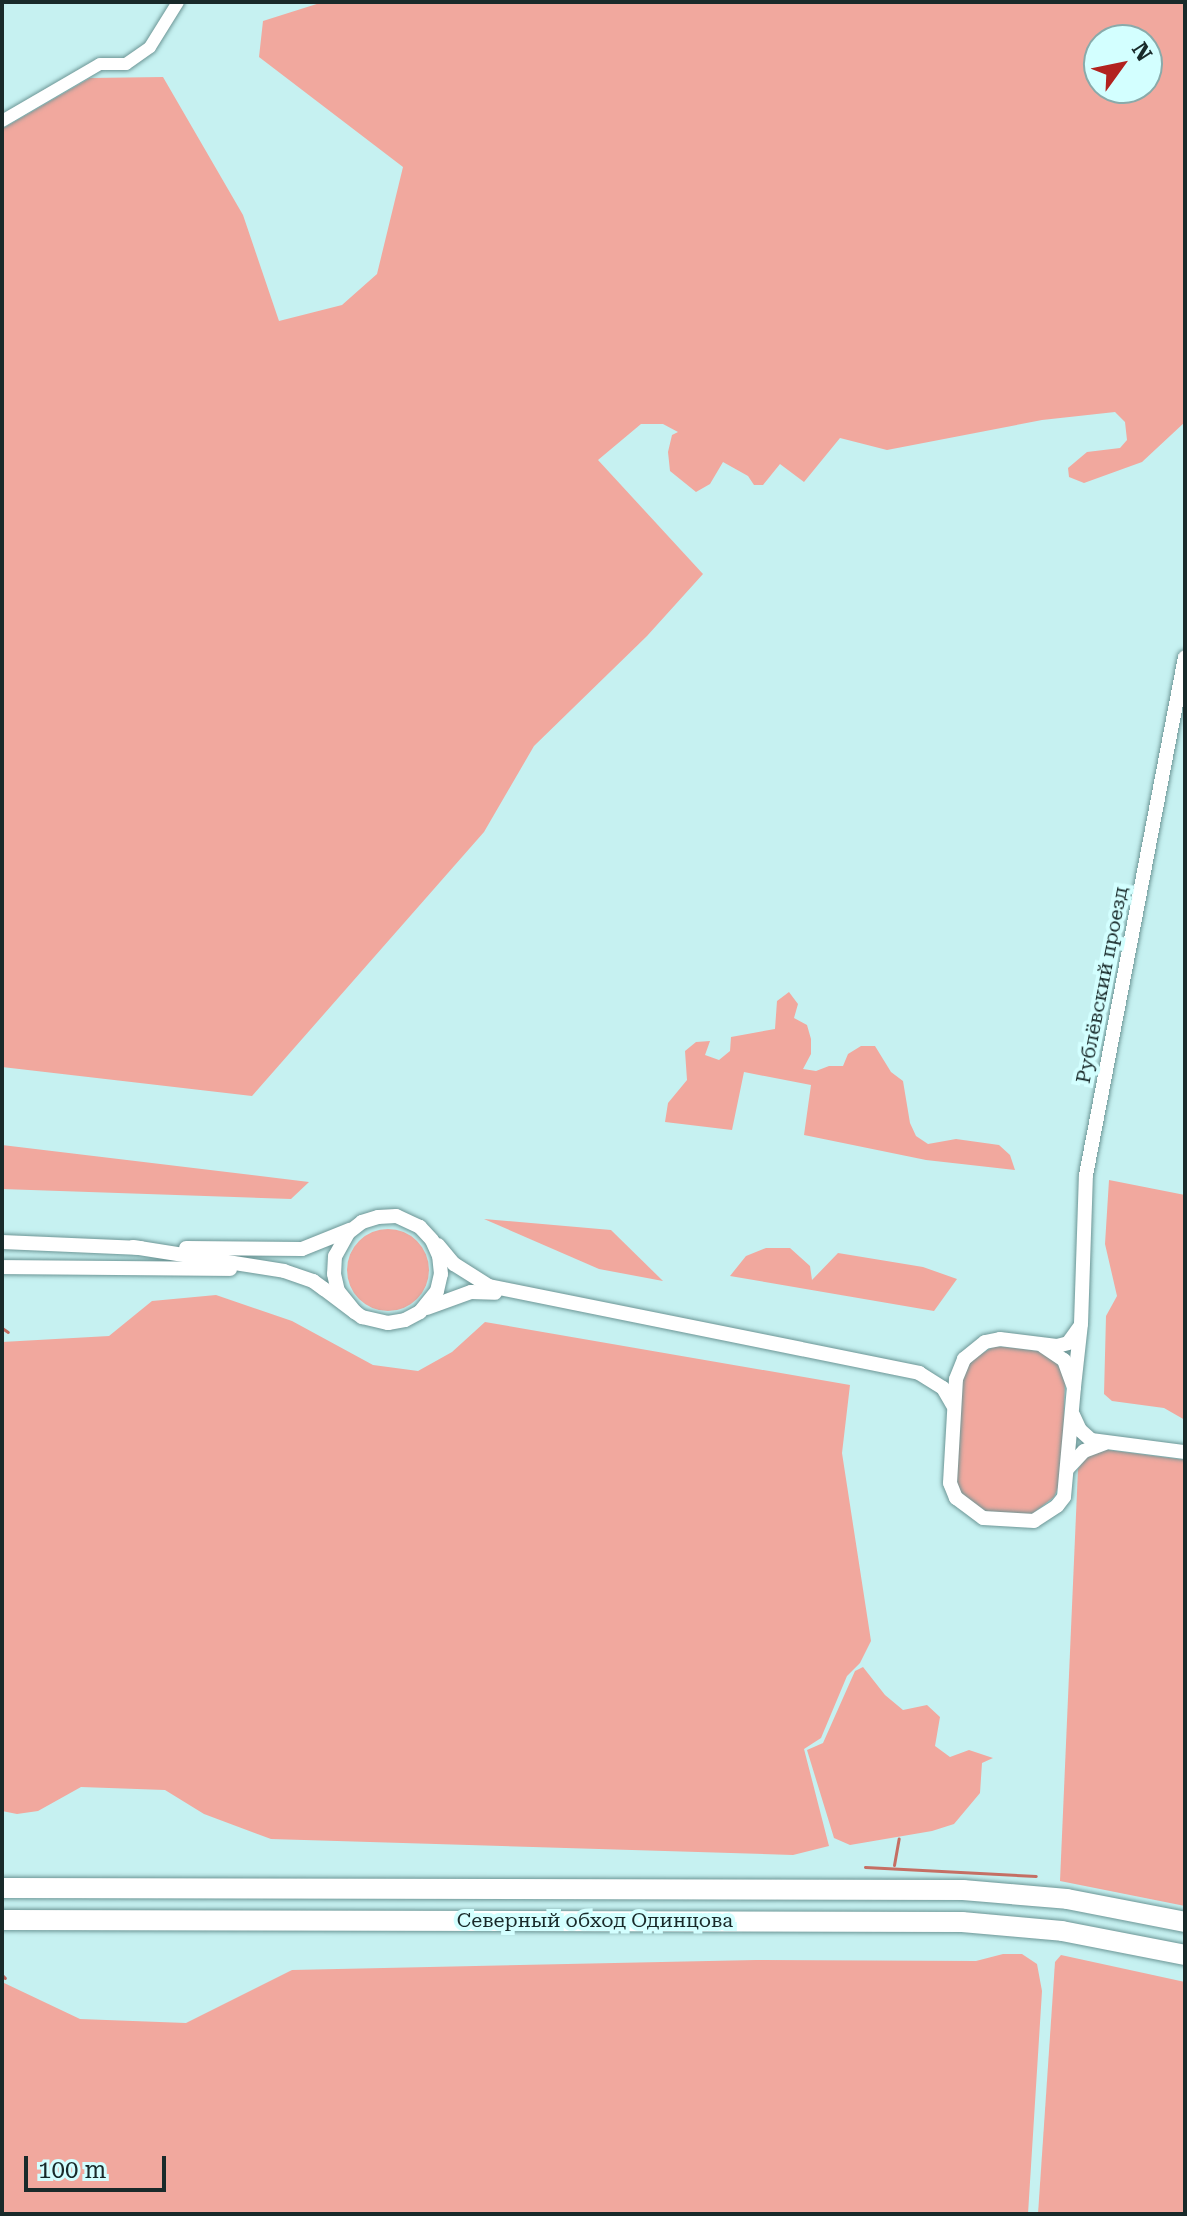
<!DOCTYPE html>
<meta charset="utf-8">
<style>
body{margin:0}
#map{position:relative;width:1187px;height:2216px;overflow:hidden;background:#c6f1f1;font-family:"Roboto Serif",serif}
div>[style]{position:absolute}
.green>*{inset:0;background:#f1a89e}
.round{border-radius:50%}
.stream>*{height:3px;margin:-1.5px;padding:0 1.5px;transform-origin:1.5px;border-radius:1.5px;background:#c56f64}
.roads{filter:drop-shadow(0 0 2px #6c9595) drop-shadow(0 0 2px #6c9595)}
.minor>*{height:12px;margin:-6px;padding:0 6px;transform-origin:6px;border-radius:6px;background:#fff}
.tertiary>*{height:14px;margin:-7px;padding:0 7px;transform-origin:7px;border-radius:7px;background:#fff}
.trunk>*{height:20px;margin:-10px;padding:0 10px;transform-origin:10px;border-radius:10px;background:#fff}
span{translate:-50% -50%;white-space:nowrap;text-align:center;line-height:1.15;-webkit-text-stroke:8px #d3ffff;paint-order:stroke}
.street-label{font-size:20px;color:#192a2a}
.frame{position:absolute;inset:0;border:4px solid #192a2a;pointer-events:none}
.north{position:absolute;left:1083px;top:24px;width:80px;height:80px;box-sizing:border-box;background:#d3ffff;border:2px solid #89aaaa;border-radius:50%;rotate:57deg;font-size:22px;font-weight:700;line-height:32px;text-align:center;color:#192a2a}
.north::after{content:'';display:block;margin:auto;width:28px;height:36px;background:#b2221f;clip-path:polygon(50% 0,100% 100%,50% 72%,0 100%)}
.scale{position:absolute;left:24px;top:2156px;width:142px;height:36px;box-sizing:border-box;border:4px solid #192a2a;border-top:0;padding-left:10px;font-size:24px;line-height:28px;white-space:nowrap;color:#192a2a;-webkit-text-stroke:6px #d3ffff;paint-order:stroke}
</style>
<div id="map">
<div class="green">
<i style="clip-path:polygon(evenodd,323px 2px,1185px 2px,1185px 422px,1142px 462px,1084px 483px,1069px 477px,1068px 468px,1087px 452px,1120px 448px,1127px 440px,1125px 422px,1115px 412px,1042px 420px,887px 450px,840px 438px,804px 482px,780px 464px,763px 485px,754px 485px,748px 476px,723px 462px,710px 484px,696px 492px,670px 471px,668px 452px,672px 435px,678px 432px,663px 424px,641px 424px,598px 460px,703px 574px,647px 636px,534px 746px,484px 832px,252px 1096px,2px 1067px,2px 129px,90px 78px,163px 77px,243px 215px,279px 321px,342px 305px,377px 274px,403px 167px,259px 57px,263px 21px,323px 2px,1099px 40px,1147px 40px,1147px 88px,1099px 88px,1099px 40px)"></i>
<i style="clip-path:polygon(789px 992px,798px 1004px,794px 1018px,807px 1025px,811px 1039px,811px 1054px,803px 1069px,816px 1071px,829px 1066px,843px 1066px,848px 1054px,861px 1046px,875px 1046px,891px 1072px,903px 1081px,910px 1123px,916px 1136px,928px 1144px,956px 1139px,999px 1145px,1010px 1155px,1015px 1170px,926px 1160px,804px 1135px,811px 1085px,744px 1072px,732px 1130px,665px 1122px,668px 1103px,687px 1080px,685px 1051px,696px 1042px,710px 1041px,705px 1055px,719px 1060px,730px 1051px,731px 1037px,775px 1029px,777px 1001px)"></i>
<i style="clip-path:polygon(2px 1145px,309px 1182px,291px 1199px,2px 1189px)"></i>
<i style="clip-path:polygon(1109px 1180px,1185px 1195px,1185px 1420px,1164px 1408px,1112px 1401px,1104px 1394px,1106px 1316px,1117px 1296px,1105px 1244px)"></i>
<i style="clip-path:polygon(484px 1219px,611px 1230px,663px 1281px,599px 1269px)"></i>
<i class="round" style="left:347px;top:1229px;width:82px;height:82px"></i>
<i style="clip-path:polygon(766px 1248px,790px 1248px,810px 1266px,812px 1280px,838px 1253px,923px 1267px,957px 1279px,934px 1311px,730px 1276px,746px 1256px)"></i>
<i style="clip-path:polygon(216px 1295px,292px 1321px,373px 1365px,418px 1371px,452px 1352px,485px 1322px,850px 1385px,842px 1453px,871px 1641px,860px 1663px,847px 1676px,821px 1738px,804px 1749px,829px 1846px,793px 1855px,271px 1839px,204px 1814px,165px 1790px,81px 1787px,38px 1811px,17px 1814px,2px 1811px,2px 1342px,109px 1336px,152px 1301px)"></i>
<i style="clip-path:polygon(995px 1346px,1040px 1351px,1057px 1363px,1065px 1380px,1062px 1478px,1054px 1497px,1032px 1514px,988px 1513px,970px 1504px,957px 1488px,954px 1471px,960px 1380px,971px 1360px)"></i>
<i style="clip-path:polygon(1101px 1449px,1185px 1460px,1185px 1906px,1060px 1881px,1078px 1469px,1088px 1455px)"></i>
<i style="clip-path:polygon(863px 1667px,885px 1695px,903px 1710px,927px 1705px,940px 1717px,935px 1746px,950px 1757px,969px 1750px,993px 1758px,982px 1763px,980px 1793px,954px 1824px,932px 1831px,850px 1845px,834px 1838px,807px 1750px,823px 1743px,855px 1671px)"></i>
<i style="clip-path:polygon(1003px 1954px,1022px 1954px,1037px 1964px,1042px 1991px,1028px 2214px,2px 2214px,2px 1982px,80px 2019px,186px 2023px,292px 1970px,756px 1960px,976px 1961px)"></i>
<i style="clip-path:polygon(1061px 1955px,1185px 1982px,1185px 2214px,1038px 2214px,1055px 1962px)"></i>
</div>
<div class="stream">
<i style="left:2px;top:1328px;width:7px;rotate:34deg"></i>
<i style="left:894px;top:1865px;width:27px;rotate:-80deg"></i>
<i style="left:865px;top:1867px;width:171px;rotate:3deg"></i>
<i style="left:2px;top:1975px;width:4px;rotate:45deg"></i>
</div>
<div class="roads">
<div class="minor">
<i style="left:2px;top:121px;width:113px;rotate:-30.2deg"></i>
<i style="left:100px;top:64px;width:26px"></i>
<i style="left:126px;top:64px;width:29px;rotate:-35deg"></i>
<i style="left:150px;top:47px;width:53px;rotate:-58.1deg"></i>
</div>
<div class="tertiary">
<i style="left:2px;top:1242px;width:139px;rotate:2.5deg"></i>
<i style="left:438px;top:1245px;width:25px;rotate:50deg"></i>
<i style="left:454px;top:1264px;width:41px;rotate:32.2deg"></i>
<i style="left:489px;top:1286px;width:439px;rotate:11.4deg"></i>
<i style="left:919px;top:1373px;width:28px;rotate:32deg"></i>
<i style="left:943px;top:1388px;width:20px;rotate:60deg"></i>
<i style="left:133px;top:1247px;width:153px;rotate:9deg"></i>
<i style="left:284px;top:1271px;width:31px;rotate:19deg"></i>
<i style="left:313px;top:1281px;width:14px;rotate:36deg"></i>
<i style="left:324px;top:1289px;width:39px;rotate:37deg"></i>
<i style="left:355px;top:1312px;width:9px;rotate:36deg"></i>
<i style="left:362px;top:1317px;width:27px;rotate:13deg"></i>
<i style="left:388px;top:1323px;width:17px;rotate:-10deg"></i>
<i style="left:405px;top:1320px;width:17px;rotate:-28deg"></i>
<i style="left:420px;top:1312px;width:27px;rotate:-51deg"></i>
<i style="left:437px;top:1291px;width:17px;rotate:-77deg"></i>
<i style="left:441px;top:1274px;width:18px;rotate:-96deg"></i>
<i style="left:439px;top:1256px;width:17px;rotate:-114deg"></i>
<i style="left:432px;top:1240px;width:18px;rotate:-133deg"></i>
<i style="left:420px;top:1227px;width:26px;rotate:-155deg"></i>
<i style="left:396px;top:1216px;width:18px;rotate:177deg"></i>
<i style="left:378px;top:1217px;width:17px;rotate:163deg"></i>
<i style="left:362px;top:1222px;width:18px;rotate:142deg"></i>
<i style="left:348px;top:1233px;width:26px;rotate:119deg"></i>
<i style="left:335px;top:1256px;width:18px;rotate:93deg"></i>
<i style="left:334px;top:1274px;width:17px;rotate:77deg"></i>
<i style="left:338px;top:1291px;width:27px;rotate:51deg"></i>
<i style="left:186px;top:1248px;width:116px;rotate:0.5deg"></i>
<i style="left:302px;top:1249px;width:51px;rotate:-22deg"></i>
<i style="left:2px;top:1267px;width:228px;rotate:0.5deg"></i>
<i style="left:427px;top:1308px;width:47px;rotate:-20deg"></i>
<i style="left:471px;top:1292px;width:24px;rotate:2deg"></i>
<i style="left:1043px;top:1346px;width:25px;rotate:34deg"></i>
<i style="left:1064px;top:1360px;width:29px;rotate:70deg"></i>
<i style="left:1074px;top:1387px;width:110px;rotate:95.2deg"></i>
<i style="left:1064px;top:1497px;width:11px;rotate:128deg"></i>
<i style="left:1057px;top:1506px;width:27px;rotate:147deg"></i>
<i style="left:1034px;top:1521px;width:51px;rotate:-176.6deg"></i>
<i style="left:983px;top:1518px;width:34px;rotate:-143deg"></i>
<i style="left:956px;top:1498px;width:16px;rotate:-112deg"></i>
<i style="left:950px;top:1483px;width:104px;rotate:-86.7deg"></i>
<i style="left:956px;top:1379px;width:22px;rotate:-68deg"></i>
<i style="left:964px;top:1359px;width:27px;rotate:-39deg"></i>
<i style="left:985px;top:1342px;width:15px;rotate:-11deg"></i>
<i style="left:1000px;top:1339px;width:57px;rotate:7deg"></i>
<i style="left:1057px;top:1346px;width:11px;rotate:-15deg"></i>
<i style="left:1068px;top:1343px;width:19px;rotate:-54deg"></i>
<i style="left:1074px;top:1387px;width:63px;rotate:-83.7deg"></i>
<i style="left:1081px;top:1324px;width:149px;rotate:-88.1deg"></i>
<i style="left:1086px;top:1175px;width:527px;rotate:-79.18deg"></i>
<i style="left:1073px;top:1415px;width:17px;rotate:65deg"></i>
<i style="left:1080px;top:1430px;width:15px;rotate:42deg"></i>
<i style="left:1091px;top:1440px;width:95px;rotate:7.3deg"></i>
<i style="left:1068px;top:1468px;width:23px;rotate:-47deg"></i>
<i style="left:1084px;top:1451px;width:22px;rotate:-21deg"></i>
</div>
<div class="trunk">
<i style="left:2px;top:1888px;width:961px;rotate:0.12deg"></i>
<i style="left:963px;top:1890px;width:104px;rotate:4.9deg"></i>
<i style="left:1067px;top:1899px;width:120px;rotate:11deg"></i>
<i style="left:2px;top:1920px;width:960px;rotate:0.12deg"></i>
<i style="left:962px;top:1922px;width:100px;rotate:5.1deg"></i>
<i style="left:1062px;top:1931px;width:125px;rotate:11deg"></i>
</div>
</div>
<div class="street-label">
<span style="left:1102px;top:985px;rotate:-79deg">Рублёвский проезд</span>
<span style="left:595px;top:1920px">Северный обход Одинцова</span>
</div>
<div class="frame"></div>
<div class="north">N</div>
<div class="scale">100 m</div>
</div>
